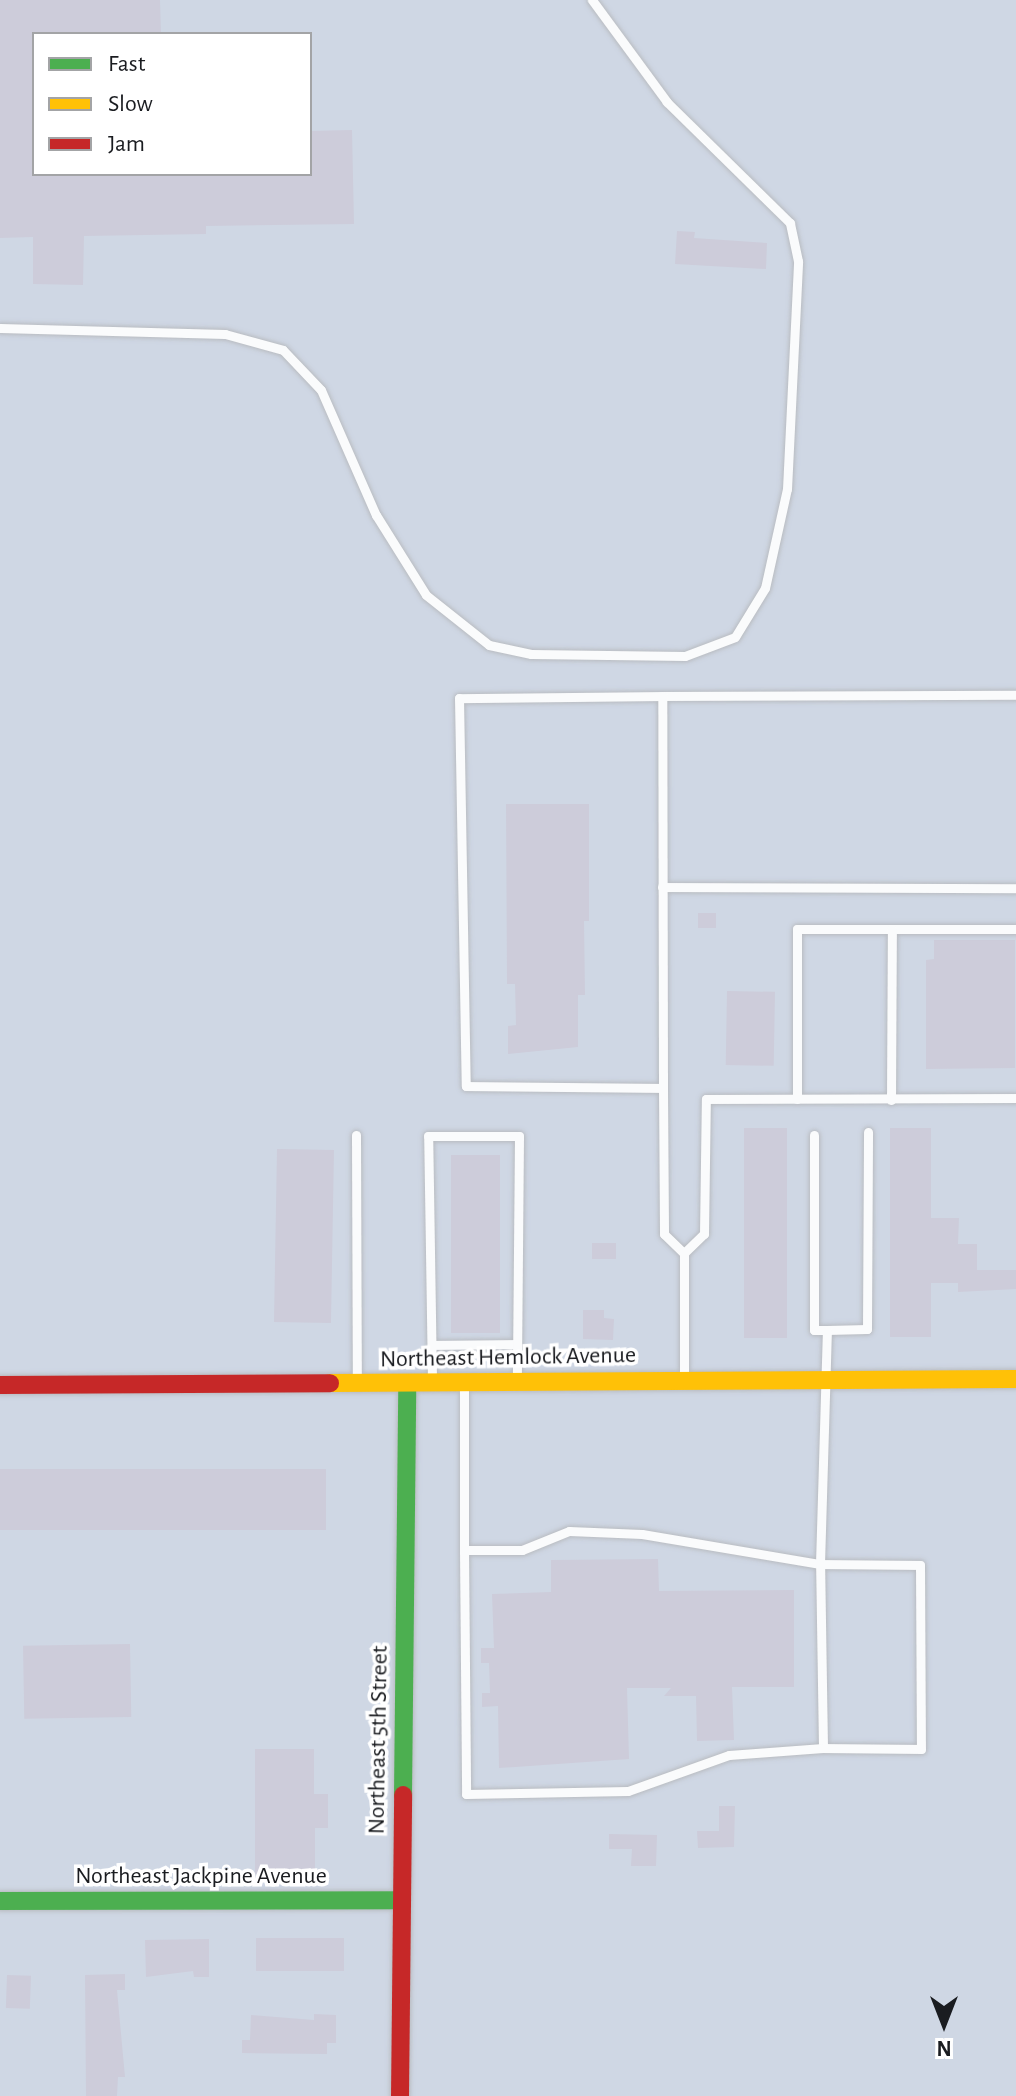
<!DOCTYPE html>
<style>
body{margin:0}
#map{position:relative;width:1016px;height:2096px;overflow:hidden;background:#dee2e9;font-family:"Alegreya Sans",sans-serif}
div>[style]{position:absolute}
.built>*{inset:0;background:#cfd7e4}
.building>*{inset:0;background:#cdccda;transform-origin:0 0}
.roads{filter:drop-shadow(0 0 2px #b9bcc1) drop-shadow(0 0 2px #b9bcc1)}
.lane>*{height:9px;margin:-4.5px;padding:0 4.5px;transform-origin:4.5px;border-radius:4.5px;background:#fafbfc}
.fast>*{height:18px;margin:-9px;padding:0 9px;transform-origin:9px;border-radius:9px;background:#4caf50}
.slow>*{height:18px;margin:-9px;padding:0 9px;transform-origin:9px;border-radius:9px;background:#ffc107}
.jam>*{height:18px;margin:-9px;padding:0 9px;transform-origin:9px;border-radius:9px;background:#c62828}
span{translate:-50% -50%;white-space:nowrap;text-align:center;line-height:1.15;-webkit-text-stroke:7px #fff;paint-order:stroke}
.street-label{font-size:24px;color:#1a1c20}
.legend{position:absolute;left:32px;top:32px;width:280px;height:144px;box-sizing:border-box;background:#fff;border:2px solid #a3a4a6;margin:0;padding:10px 14px;list-style:none;font-size:24px;color:#1a1c20}
.legend li{display:flex;align-items:center;gap:16px;height:40px}
.legend b{width:40px;border:2px solid #a3a4a6}
.north{position:absolute;left:904px;top:1984px;width:80px;height:80px;-webkit-text-stroke:6px #fff;paint-order:stroke;rotate:180deg;font-size:22px;font-weight:700;line-height:32px;text-align:center;color:#1a1c20}
.north::after{content:'';display:block;margin:auto;width:28px;height:36px;background:#1a1c20;clip-path:polygon(50% 0,100% 100%,50% 72%,0 100%)}
</style>
<div id="map">
<div class="built">
<i style="clip-path:polygon(evenodd,0 0,1016px 0,1016px 2096px,0 2096px,0 0,34px 34px,310px 34px,310px 174px,34px 174px,34px 34px)"></i>
</div>
<div class="building">
<i style="clip-path:polygon(0 0,160px 0,161px 34px,34px 34px,34px 174px,310px 174px,310px 131px,352px 130px,354px 224px,206px 226px,206px 234px,84px 236px,83px 285px,33px 284px,33px 237px,0 238px)"></i>
<i style="clip-path:polygon(677px 231px,695px 232px,694px 238px,767px 243px,766px 269px,675px 264px)"></i>
<i style="clip-path:polygon(506px 804px,589px 804px,589px 921px,584px 921px,585px 995px,578px 995px,578px 1047px,508px 1054px,508px 1026px,516px 1025px,515px 984px,507px 984px)"></i>
<i style="left:698px;top:913px;width:18px;height:15px"></i>
<i style="clip-path:polygon(934px 940px,1015px 940px,1015px 1068px,926px 1069px,926px 960px,934px 959px)"></i>
<i style="left:727px;top:991px;width:48px;height:74px;rotate:1deg"></i>
<i style="left:744px;top:1128px;width:43px;height:210px"></i>
<i style="clip-path:polygon(890px 1128px,931px 1128px,931px 1218px,959px 1218px,958px 1244px,977px 1244px,977px 1270px,1016px 1270px,1016px 1289px,958px 1292px,958px 1283px,931px 1283px,931px 1337px,890px 1337px)"></i>
<i style="left:277px;top:1149px;width:57px;height:173px;rotate:1deg"></i>
<i style="left:451px;top:1155px;width:49px;height:178px"></i>
<i style="left:592px;top:1243px;width:24px;height:16px"></i>
<i style="clip-path:polygon(583px 1310px,604px 1310px,604px 1318px,614px 1319px,613px 1340px,583px 1339px)"></i>
<i style="left:0;top:1469px;width:326px;height:61px"></i>
<i style="clip-path:polygon(658px 1559px,659px 1591px,794px 1590px,794px 1687px,732px 1687px,734px 1740px,697px 1741px,696px 1696px,664px 1696px,671px 1688px,627px 1688px,629px 1759px,499px 1768px,498px 1706px,482px 1707px,482px 1693px,490px 1693px,489px 1663px,481px 1663px,481px 1648px,494px 1648px,492px 1594px,551px 1592px,551px 1560px)"></i>
<i style="left:130px;top:1644px;width:73px;height:107px;rotate:89deg"></i>
<i style="clip-path:polygon(255px 1749px,314px 1749px,314px 1794px,328px 1794px,328px 1828px,315px 1828px,315px 1874px,255px 1874px)"></i>
<i style="clip-path:polygon(719px 1806px,735px 1806px,734px 1847px,698px 1848px,697px 1831px,719px 1831px)"></i>
<i style="clip-path:polygon(609px 1834px,657px 1835px,656px 1866px,631px 1866px,632px 1849px,609px 1849px)"></i>
<i style="left:344px;top:1938px;width:33px;height:88px;rotate:90deg"></i>
<i style="clip-path:polygon(209px 1939px,209px 1977px,194px 1977px,193px 1971px,146px 1977px,145px 1940px)"></i>
<i style="clip-path:polygon(125px 1974px,125px 1990px,117px 1990px,125px 2077px,118px 2077px,117px 2096px,86px 2096px,85px 1975px)"></i>
<i style="left:7px;top:1975px;width:24px;height:33px;rotate:2deg"></i>
<i style="clip-path:polygon(314px 2014px,336px 2015px,336px 2043px,327px 2043px,327px 2054px,242px 2053px,242px 2040px,250px 2040px,251px 2015px,314px 2020px)"></i>
</div>
<div class="roads">
<div class="lane">
<i style="left:0;top:328px;width:225px;rotate:1.5deg"></i>
<i style="left:225px;top:334px;width:60px;rotate:15.4deg"></i>
<i style="left:283px;top:350px;width:55px;rotate:46.5deg"></i>
<i style="left:321px;top:390px;width:137px;rotate:66.3deg"></i>
<i style="left:376px;top:515px;width:94px;rotate:58deg"></i>
<i style="left:426px;top:595px;width:80px;rotate:38.4deg"></i>
<i style="left:489px;top:645px;width:43px;rotate:12.1deg"></i>
<i style="left:531px;top:654px;width:154px;rotate:0.7deg"></i>
<i style="left:685px;top:656px;width:53px;rotate:-20.8deg"></i>
<i style="left:735px;top:637px;width:57px;rotate:-58.5deg"></i>
<i style="left:765px;top:588px;width:101px;rotate:-77.5deg"></i>
<i style="left:787px;top:489px;width:228px;rotate:-87.2deg"></i>
<i style="left:798px;top:261px;width:39px;rotate:-102deg"></i>
<i style="left:790px;top:223px;width:173px;rotate:-135.5deg"></i>
<i style="left:667px;top:102px;width:127px;rotate:-126.3deg"></i>
<i style="left:662px;top:696px;width:354px;rotate:-0.2deg"></i>
<i style="left:662px;top:887px;width:354px;rotate:0.2deg"></i>
<i style="left:663px;top:1088px;width:392px;rotate:-90.1deg"></i>
<i style="left:662px;top:696px;width:203px;rotate:179.4deg"></i>
<i style="left:459px;top:698px;width:388px;rotate:89deg"></i>
<i style="left:466px;top:1086px;width:197px;rotate:0.6deg"></i>
<i style="left:663px;top:1088px;width:146px;rotate:89.6deg"></i>
<i style="left:664px;top:1234px;width:28px;rotate:44deg"></i>
<i style="left:684px;top:1253px;width:127px;rotate:90deg"></i>
<i style="left:797px;top:1099px;width:170px;rotate:-90deg"></i>
<i style="left:797px;top:929px;width:219px"></i>
<i style="left:891px;top:1100px;width:171px;rotate:-89.7deg"></i>
<i style="left:356px;top:1135px;width:246px;rotate:89.8deg"></i>
<i style="left:684px;top:1253px;width:28px;rotate:-44deg"></i>
<i style="left:704px;top:1234px;width:135px;rotate:-89.2deg"></i>
<i style="left:706px;top:1099px;width:310px;rotate:-0.2deg"></i>
<i style="left:827px;top:1330px;width:40px;rotate:-1.4deg"></i>
<i style="left:867px;top:1329px;width:197px;rotate:-89.7deg"></i>
<i style="left:432px;top:1345px;width:85px;rotate:-0.7deg"></i>
<i style="left:432px;top:1379px;width:243px;rotate:-90.9deg"></i>
<i style="left:428px;top:1136px;width:91px"></i>
<i style="left:519px;top:1136px;width:243px;rotate:90.5deg"></i>
<i style="left:464px;top:1384px;width:166px;rotate:90deg"></i>
<i style="left:464px;top:1550px;width:58px"></i>
<i style="left:522px;top:1550px;width:51px;rotate:-22deg"></i>
<i style="left:569px;top:1531px;width:73px;rotate:2.4deg"></i>
<i style="left:642px;top:1534px;width:181px;rotate:9.6deg"></i>
<i style="left:820px;top:1564px;width:234px;rotate:-88.3deg"></i>
<i style="left:827px;top:1330px;width:13px;rotate:180deg"></i>
<i style="left:814px;top:1330px;width:195px;rotate:-90deg"></i>
<i style="left:464px;top:1550px;width:244px;rotate:89.5deg"></i>
<i style="left:466px;top:1794px;width:162px;rotate:-1.1deg"></i>
<i style="left:628px;top:1791px;width:107px;rotate:-19.6deg"></i>
<i style="left:729px;top:1755px;width:94px;rotate:-4.3deg"></i>
<i style="left:823px;top:1748px;width:184px;rotate:-90.9deg"></i>
<i style="left:820px;top:1564px;width:100px;rotate:0.6deg"></i>
<i style="left:920px;top:1565px;width:184px;rotate:89.7deg"></i>
<i style="left:921px;top:1749px;width:98px;rotate:-179.4deg"></i>
</div>
<div class="fast">
<i style="left:403px;top:1795px;width:411px;rotate:-89.4deg"></i>
<i style="left:0;top:1901px;width:401px;rotate:-0.1deg"></i>
</div>
<div class="slow">
<i style="left:330px;top:1383px;width:686px;rotate:-0.33deg"></i>
</div>
<div class="jam">
<i style="left:0;top:1385px;width:330px;rotate:-0.3deg"></i>
<i style="left:400px;top:2096px;width:301px;rotate:-89.4deg"></i>
</div>
</div>
<div class="street-label">
<span style="left:508px;top:1358px;rotate:-1deg">Northeast Hemlock Avenue</span>
<span style="left:379px;top:1740px;rotate:-89deg">Northeast 5th Street</span>
<span style="left:201px;top:1877px">Northeast Jackpine Avenue</span>
</div>
<ul class="legend">
<li><b style="height:10px;background:#4caf50"></b>Fast</li>
<li><b style="height:10px;background:#ffc107"></b>Slow</li>
<li><b style="height:10px;background:#c62828"></b>Jam</li>
</ul>
<div class="north">N</div>
</div>
